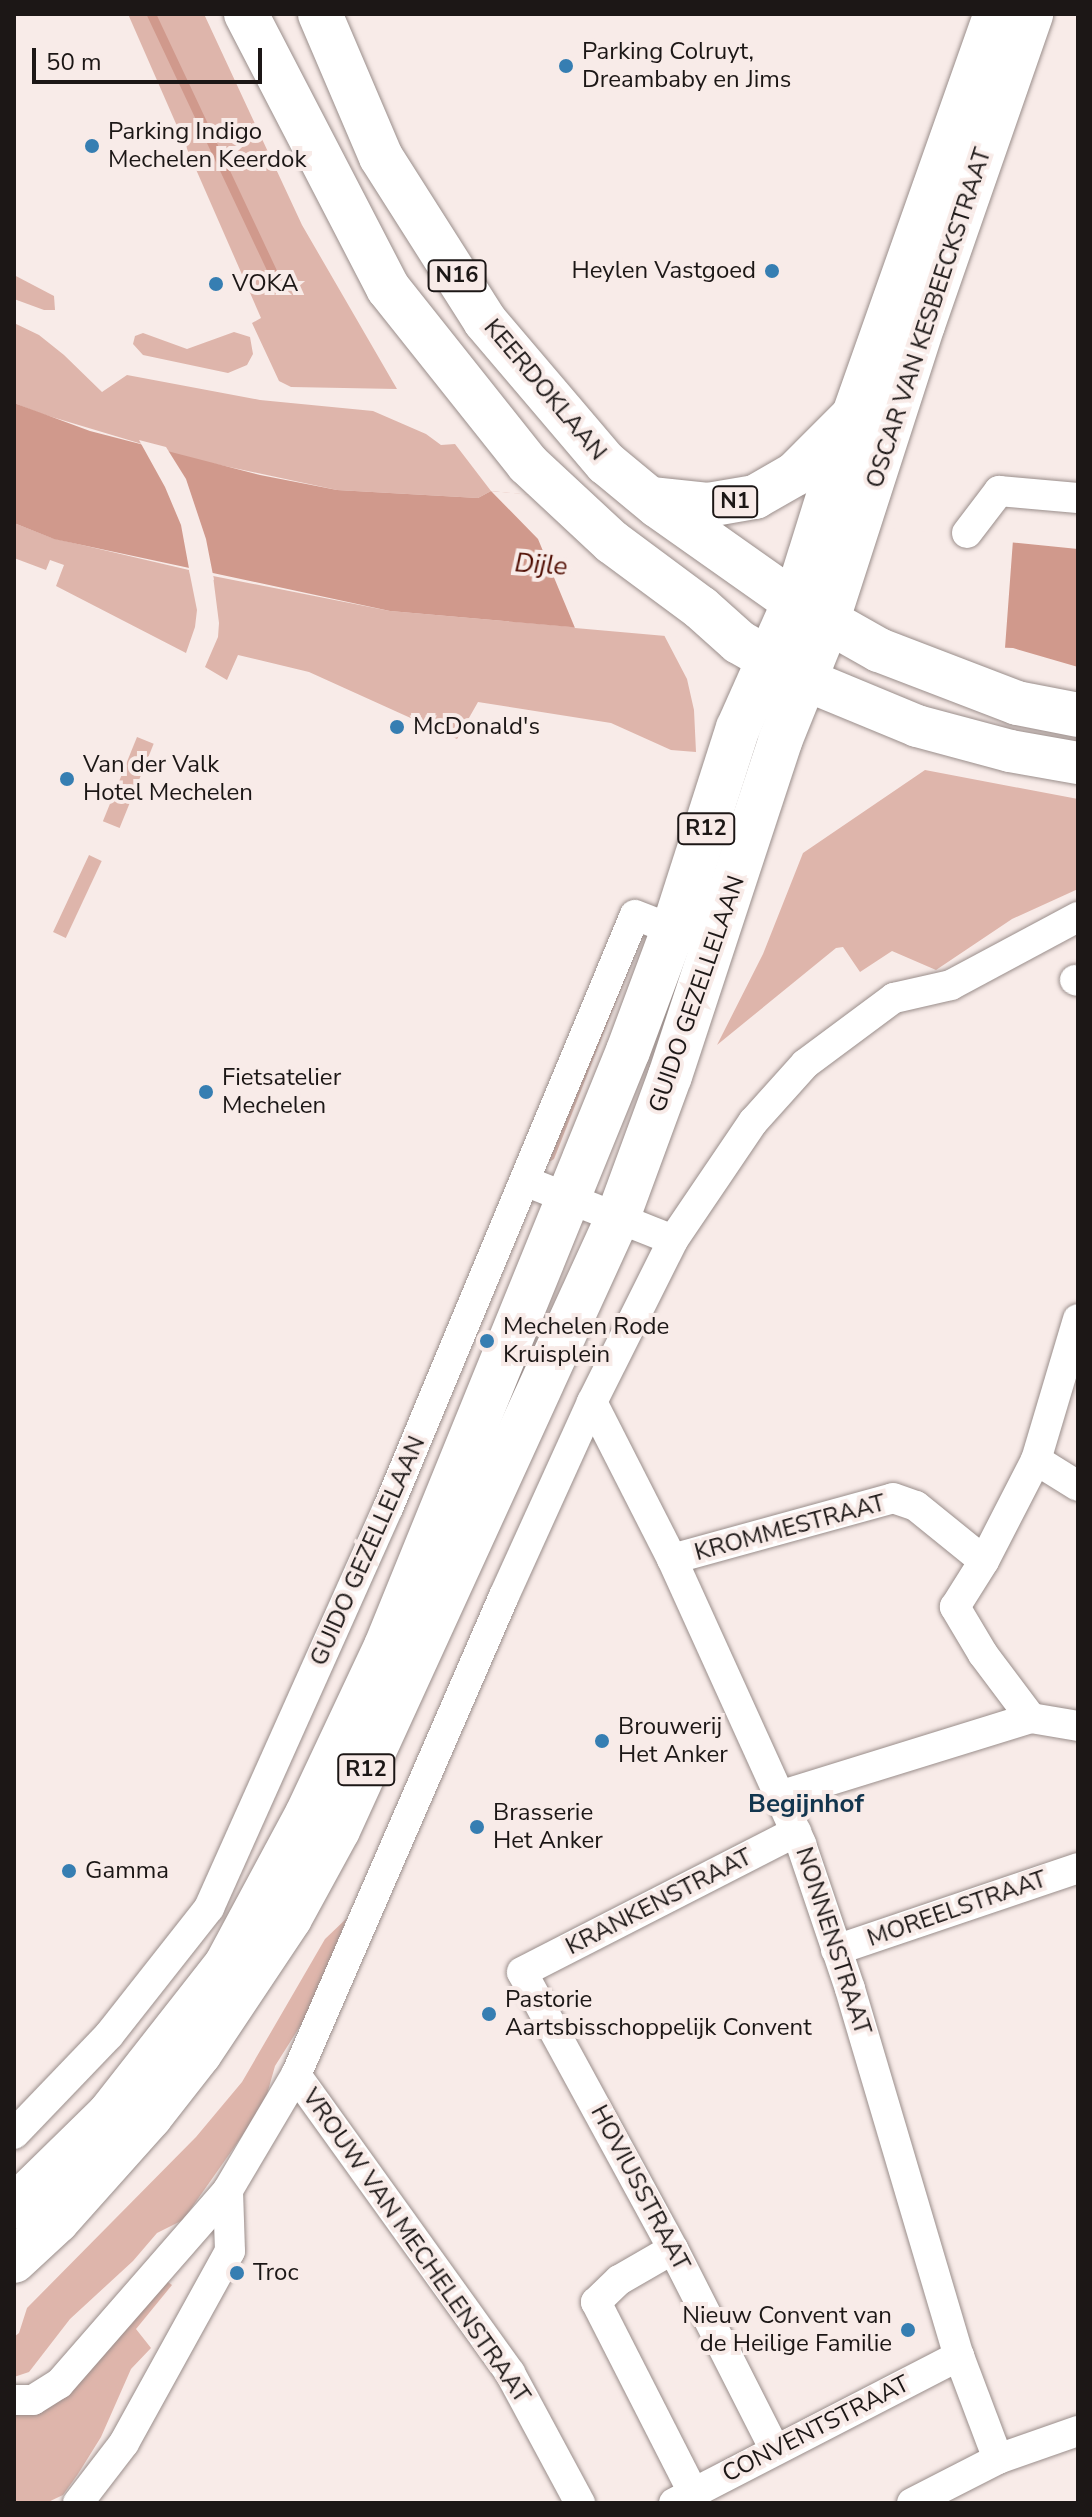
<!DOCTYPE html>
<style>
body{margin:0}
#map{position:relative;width:1092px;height:2517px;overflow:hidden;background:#f8ebe8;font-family:"Nunito Sans",sans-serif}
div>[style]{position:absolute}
.green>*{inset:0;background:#deb5ab;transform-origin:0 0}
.water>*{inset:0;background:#d0998c}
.pier>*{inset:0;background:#f8ebe8}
.stream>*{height:9px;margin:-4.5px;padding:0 4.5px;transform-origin:4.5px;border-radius:4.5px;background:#d0998c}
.roads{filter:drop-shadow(0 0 2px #9a8e8b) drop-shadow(0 0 2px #9a8e8b)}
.street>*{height:30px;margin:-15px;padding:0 15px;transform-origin:15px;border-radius:15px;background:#fff}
.secondary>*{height:42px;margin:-21px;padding:0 21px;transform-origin:21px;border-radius:21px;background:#fff}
.primary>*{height:44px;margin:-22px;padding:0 22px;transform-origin:22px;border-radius:22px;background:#fff}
.dots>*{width:22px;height:22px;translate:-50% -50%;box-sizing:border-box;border:4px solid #f8ebe8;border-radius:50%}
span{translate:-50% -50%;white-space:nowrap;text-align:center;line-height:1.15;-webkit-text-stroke:8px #f8ebe8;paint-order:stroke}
.shield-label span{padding:2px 6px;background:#f8ebe8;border:2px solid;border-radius:6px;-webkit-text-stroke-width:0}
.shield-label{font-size:22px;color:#1c1716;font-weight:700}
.poi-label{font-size:24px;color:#1c1716}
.left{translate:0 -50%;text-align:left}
.right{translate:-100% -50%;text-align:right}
.street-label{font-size:24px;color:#1c1716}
.water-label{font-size:26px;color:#4f0c01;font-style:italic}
.neighbourhood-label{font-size:26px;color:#12354e;font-weight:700}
.frame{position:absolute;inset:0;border:16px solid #1c1716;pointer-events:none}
.scale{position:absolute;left:32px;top:48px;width:230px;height:36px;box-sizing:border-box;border:4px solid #1c1716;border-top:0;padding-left:10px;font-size:24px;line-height:28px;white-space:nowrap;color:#1c1716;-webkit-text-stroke:6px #f8ebe8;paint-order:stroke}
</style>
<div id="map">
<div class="green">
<i style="clip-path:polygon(128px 14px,204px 14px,302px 225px,397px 389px,291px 387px,279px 381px,252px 323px,261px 318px)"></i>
<i style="clip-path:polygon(14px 275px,54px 296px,55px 310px,44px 310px,14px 299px)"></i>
<i style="clip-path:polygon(14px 323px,39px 335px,64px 355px,102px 392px,127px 375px,260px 400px,373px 411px,426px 434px,441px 445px,455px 444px,491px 491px,478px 498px,337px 490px,192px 459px,42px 414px,14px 403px)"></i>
<i style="clip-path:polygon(234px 332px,250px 337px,253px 354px,247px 365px,228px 373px,143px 355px,133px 344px,135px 336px,143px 333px,187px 349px)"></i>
<i style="clip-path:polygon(14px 523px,52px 538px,189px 570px,197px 610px,195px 627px,186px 653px,56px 586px,64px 565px,50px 560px,46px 570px,14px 558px)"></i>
<i style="clip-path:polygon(213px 576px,390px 611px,664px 635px,687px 679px,694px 710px,696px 752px,671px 750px,611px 723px,478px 702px,457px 739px,309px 672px,238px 655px,227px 680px,205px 667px,218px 637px,219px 623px)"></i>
<i style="left:137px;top:737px;width:18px;height:91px;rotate:22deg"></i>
<i style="clip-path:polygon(925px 770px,1078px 799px,1078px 889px,1012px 919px,936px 970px,892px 951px,860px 972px,843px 947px,836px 948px,717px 1045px,763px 954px,803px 853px)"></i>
<i style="left:89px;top:855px;width:14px;height:85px;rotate:25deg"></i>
<i style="clip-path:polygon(634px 956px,554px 1159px,544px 1165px)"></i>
<i style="clip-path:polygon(347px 1918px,309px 2012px,275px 2066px,264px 2105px,183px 2220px,157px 2233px,133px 2261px,70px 2319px,29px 2372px,14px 2377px,14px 2337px,19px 2333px,27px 2308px,196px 2137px,242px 2082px,325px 1939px)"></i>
<i style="clip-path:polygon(164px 2279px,172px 2285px,136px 2329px,151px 2348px,131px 2369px,101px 2437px,78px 2474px,63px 2495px,46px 2503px,14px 2503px,14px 2414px)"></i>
</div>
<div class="water">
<i style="clip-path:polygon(14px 403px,90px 431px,260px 475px,337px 490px,478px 498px,491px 491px,1078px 549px,1078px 667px,1013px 648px,674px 636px,390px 611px,54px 539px,14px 523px)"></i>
</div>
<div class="pier">
<i style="clip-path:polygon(139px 440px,166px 447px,186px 479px,206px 539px,214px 580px,190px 574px,181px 525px,165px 487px)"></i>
<i style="clip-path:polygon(491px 491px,1013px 540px,1005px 648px,1060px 668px,1012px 652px,745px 643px,575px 628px,538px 539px)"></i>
</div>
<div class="stream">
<i style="left:151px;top:14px;width:291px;rotate:64.8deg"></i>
</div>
<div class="roads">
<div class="street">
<i style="left:967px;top:533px;width:53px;rotate:-52.7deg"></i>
<i style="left:999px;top:491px;width:79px;rotate:5.1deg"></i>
<i style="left:1075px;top:980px;width:3px;rotate:18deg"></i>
<i style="left:525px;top:1181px;width:159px;rotate:21.7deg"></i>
<i style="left:592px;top:1402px;width:176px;rotate:63deg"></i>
<i style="left:672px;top:1559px;width:313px;rotate:65.6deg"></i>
<i style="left:801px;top:1844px;width:153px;rotate:71.3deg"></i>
<i style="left:850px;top:1989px;width:383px;rotate:73.5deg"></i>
<i style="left:959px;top:2356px;width:110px;rotate:69.3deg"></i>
<i style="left:1036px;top:1460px;width:49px;rotate:31.8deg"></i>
<i style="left:672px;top:1559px;width:229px;rotate:-15.4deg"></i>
<i style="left:893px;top:1498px;width:24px;rotate:19deg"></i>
<i style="left:916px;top:1506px;width:87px;rotate:39deg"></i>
<i style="left:1031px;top:1718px;width:80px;rotate:-126.9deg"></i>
<i style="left:983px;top:1654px;width:55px;rotate:-120.8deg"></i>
<i style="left:955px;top:1607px;width:54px;rotate:-57.8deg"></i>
<i style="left:984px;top:1561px;width:114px;rotate:-62.8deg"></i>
<i style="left:1036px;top:1460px;width:147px;rotate:-73.4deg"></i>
<i style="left:779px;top:1796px;width:264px;rotate:-17.2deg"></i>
<i style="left:1031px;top:1718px;width:48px;rotate:9.7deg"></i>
<i style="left:836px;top:1950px;width:256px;rotate:-18.7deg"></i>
<i style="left:296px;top:2075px;width:367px;rotate:54.3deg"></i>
<i style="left:510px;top:2373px;width:148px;rotate:61.7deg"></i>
<i style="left:14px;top:2134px;width:137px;rotate:-46.2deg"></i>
<i style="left:109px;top:2035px;width:162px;rotate:-51.8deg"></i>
<i style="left:209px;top:1908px;width:438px;rotate:-65.9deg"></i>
<i style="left:388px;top:1508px;width:642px;rotate:-67.39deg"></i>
<i style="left:635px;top:915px;width:58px;rotate:21.3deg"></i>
<i style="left:673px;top:2249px;width:62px;rotate:150.1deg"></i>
<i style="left:619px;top:2280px;width:32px;rotate:136deg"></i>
<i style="left:596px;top:2302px;width:213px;rotate:63deg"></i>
<i style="left:14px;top:2400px;width:19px"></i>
<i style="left:33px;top:2400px;width:31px;rotate:-32deg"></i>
<i style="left:59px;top:2384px;width:257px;rotate:-48.9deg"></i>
<i style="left:228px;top:2190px;width:134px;rotate:-59.4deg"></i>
<i style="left:296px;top:2075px;width:522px;rotate:-66.53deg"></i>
<i style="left:504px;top:1596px;width:213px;rotate:-65.6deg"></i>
<i style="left:592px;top:1402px;width:181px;rotate:-63.4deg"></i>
<i style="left:673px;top:1240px;width:143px;rotate:-55.9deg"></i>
<i style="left:753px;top:1122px;width:78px;rotate:-48.1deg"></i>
<i style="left:805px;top:1064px;width:111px;rotate:-36.6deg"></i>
<i style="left:894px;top:998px;width:58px;rotate:-12.8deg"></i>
<i style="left:951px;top:985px;width:144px;rotate:-28.2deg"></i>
<i style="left:775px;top:2450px;width:225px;rotate:-116.9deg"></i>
<i style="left:673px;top:2249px;width:315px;rotate:-118.6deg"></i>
<i style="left:522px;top:1972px;width:308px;rotate:-27.1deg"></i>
<i style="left:78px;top:2503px;width:76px;rotate:-52.5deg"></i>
<i style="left:124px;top:2443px;width:219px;rotate:-61.1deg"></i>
<i style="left:230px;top:2251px;width:61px;rotate:-91.9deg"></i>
<i style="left:674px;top:2503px;width:321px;rotate:-27.3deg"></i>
<i style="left:912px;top:2503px;width:97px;rotate:-27.1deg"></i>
<i style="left:998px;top:2459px;width:85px;rotate:-19.3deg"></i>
</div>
<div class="secondary">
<i style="left:794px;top:602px;width:194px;rotate:-72.6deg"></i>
<i style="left:852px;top:417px;width:428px;rotate:-70.5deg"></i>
<i style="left:828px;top:622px;width:312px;rotate:-72.1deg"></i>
<i style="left:924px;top:325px;width:329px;rotate:-70.8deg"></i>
<i style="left:806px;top:680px;width:120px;rotate:22.5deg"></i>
<i style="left:917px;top:726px;width:96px;rotate:15deg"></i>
<i style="left:1010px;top:751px;width:69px;rotate:10deg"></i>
</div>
<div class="primary">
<i style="left:246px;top:14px;width:309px;rotate:62.6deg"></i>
<i style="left:388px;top:288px;width:225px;rotate:51.5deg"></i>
<i style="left:528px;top:464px;width:115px;rotate:42.9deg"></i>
<i style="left:612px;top:542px;width:111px;rotate:36.6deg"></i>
<i style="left:701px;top:608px;width:51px;rotate:41.8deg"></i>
<i style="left:739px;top:642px;width:59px;rotate:29.6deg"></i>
<i style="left:320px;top:14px;width:155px;rotate:66.9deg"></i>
<i style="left:381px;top:157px;width:194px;rotate:57.6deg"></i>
<i style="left:485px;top:321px;width:187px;rotate:49.6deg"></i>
<i style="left:606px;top:463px;width:67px;rotate:39.6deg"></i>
<i style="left:658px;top:506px;width:166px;rotate:35.2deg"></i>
<i style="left:794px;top:602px;width:98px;rotate:29.5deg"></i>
<i style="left:879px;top:650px;width:148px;rotate:21deg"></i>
<i style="left:1017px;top:703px;width:62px;rotate:11.1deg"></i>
<i style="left:651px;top:499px;width:57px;rotate:6deg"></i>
<i style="left:708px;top:505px;width:48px;rotate:-9.7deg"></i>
<i style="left:755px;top:497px;width:46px;rotate:-29.9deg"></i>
<i style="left:795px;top:474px;width:81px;rotate:-45deg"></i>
<i style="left:14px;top:2207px;width:133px;rotate:-44.4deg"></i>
<i style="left:109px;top:2114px;width:189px;rotate:-51.9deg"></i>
<i style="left:226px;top:1965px;width:171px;rotate:-61.8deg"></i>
<i style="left:307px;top:1814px;width:186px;rotate:-64.8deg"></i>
<i style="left:386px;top:1646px;width:642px;rotate:-67.87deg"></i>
<i style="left:628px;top:1051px;width:129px;rotate:-69.6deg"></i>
<i style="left:673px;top:930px;width:212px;rotate:-72.2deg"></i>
<i style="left:738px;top:728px;width:138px;rotate:-66deg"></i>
<i style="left:14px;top:2261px;width:59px;rotate:-42.9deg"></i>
<i style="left:57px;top:2221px;width:140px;rotate:-48.2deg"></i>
<i style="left:150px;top:2117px;width:81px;rotate:-52deg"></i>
<i style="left:200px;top:2053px;width:162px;rotate:-56.3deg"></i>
<i style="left:290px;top:1918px;width:100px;rotate:-61.4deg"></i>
<i style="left:338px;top:1830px;width:674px;rotate:-65.45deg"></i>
<i style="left:618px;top:1217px;width:150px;rotate:-69.8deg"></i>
<i style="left:670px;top:1076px;width:353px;rotate:-71.8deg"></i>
<i style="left:780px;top:741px;width:128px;rotate:-68deg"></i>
</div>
</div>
<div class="dots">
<i style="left:566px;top:66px;background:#367eb2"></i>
<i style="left:92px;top:146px;background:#367eb2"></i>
<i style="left:772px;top:271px;background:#367eb2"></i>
<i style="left:216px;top:284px;background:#367eb2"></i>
<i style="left:397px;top:727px;background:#367eb2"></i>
<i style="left:67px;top:779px;background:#367eb2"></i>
<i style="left:206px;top:1092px;background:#367eb2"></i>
<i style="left:487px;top:1341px;background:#367eb2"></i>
<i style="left:602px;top:1741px;background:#367eb2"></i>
<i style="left:477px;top:1827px;background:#367eb2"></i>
<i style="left:69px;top:1871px;background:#367eb2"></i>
<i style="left:489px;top:2014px;background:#367eb2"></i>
<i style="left:237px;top:2273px;background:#367eb2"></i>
<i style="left:908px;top:2330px;background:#367eb2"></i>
</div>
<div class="shield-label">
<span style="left:457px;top:276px">N16</span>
<span style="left:735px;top:502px">N1</span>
<span style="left:706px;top:829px">R12</span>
<span style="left:366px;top:1770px">R12</span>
</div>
<div class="poi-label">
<span class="left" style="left:582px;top:66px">Parking Colruyt,<br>Dreambaby en Jims</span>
<span class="left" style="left:108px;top:146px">Parking Indigo<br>Mechelen Keerdok</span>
<span class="right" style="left:756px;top:271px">Heylen Vastgoed</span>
<span class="left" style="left:232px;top:284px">VOKA</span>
<span class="left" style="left:413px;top:727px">McDonald's</span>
<span class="left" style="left:83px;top:779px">Van der Valk<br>Hotel Mechelen</span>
<span class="left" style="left:222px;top:1092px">Fietsatelier<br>Mechelen</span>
<span class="left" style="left:503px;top:1341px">Mechelen Rode<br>Kruisplein</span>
<span class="left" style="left:618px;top:1741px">Brouwerij<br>Het Anker</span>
<span class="left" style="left:493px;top:1827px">Brasserie<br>Het Anker</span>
<span class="left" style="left:85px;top:1871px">Gamma</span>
<span class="left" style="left:505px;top:2014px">Pastorie<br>Aartsbisschoppelijk Convent</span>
<span class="left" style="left:253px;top:2273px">Troc</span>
<span class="right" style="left:892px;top:2330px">Nieuw Convent van<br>de Heilige Familie</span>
</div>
<div class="street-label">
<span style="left:929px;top:318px;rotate:-72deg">OSCAR VAN KESBEECKSTRAAT</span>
<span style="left:545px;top:390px;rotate:50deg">KEERDOKLAAN</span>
<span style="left:697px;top:994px;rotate:-71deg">GUIDO GEZELLELAAN</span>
<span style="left:790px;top:1528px;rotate:-15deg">KROMMESTRAAT</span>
<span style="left:368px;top:1551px;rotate:-66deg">GUIDO GEZELLELAAN</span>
<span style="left:659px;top:1902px;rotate:-27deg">KRANKENSTRAAT</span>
<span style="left:957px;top:1909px;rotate:-19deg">MOREELSTRAAT</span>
<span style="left:833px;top:1941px;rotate:72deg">NONNENSTRAAT</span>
<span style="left:640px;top:2188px;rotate:62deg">HOVIUSSTRAAT</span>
<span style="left:416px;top:2246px;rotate:55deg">VROUW VAN MECHELENSTRAAT</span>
<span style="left:816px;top:2429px;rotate:-27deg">CONVENTSTRAAT</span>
</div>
<div class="water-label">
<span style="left:541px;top:565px;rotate:4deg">Dijle</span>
</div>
<div class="neighbourhood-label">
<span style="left:806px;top:1804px">Begijnhof</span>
</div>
<div class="frame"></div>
<div class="scale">50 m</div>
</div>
